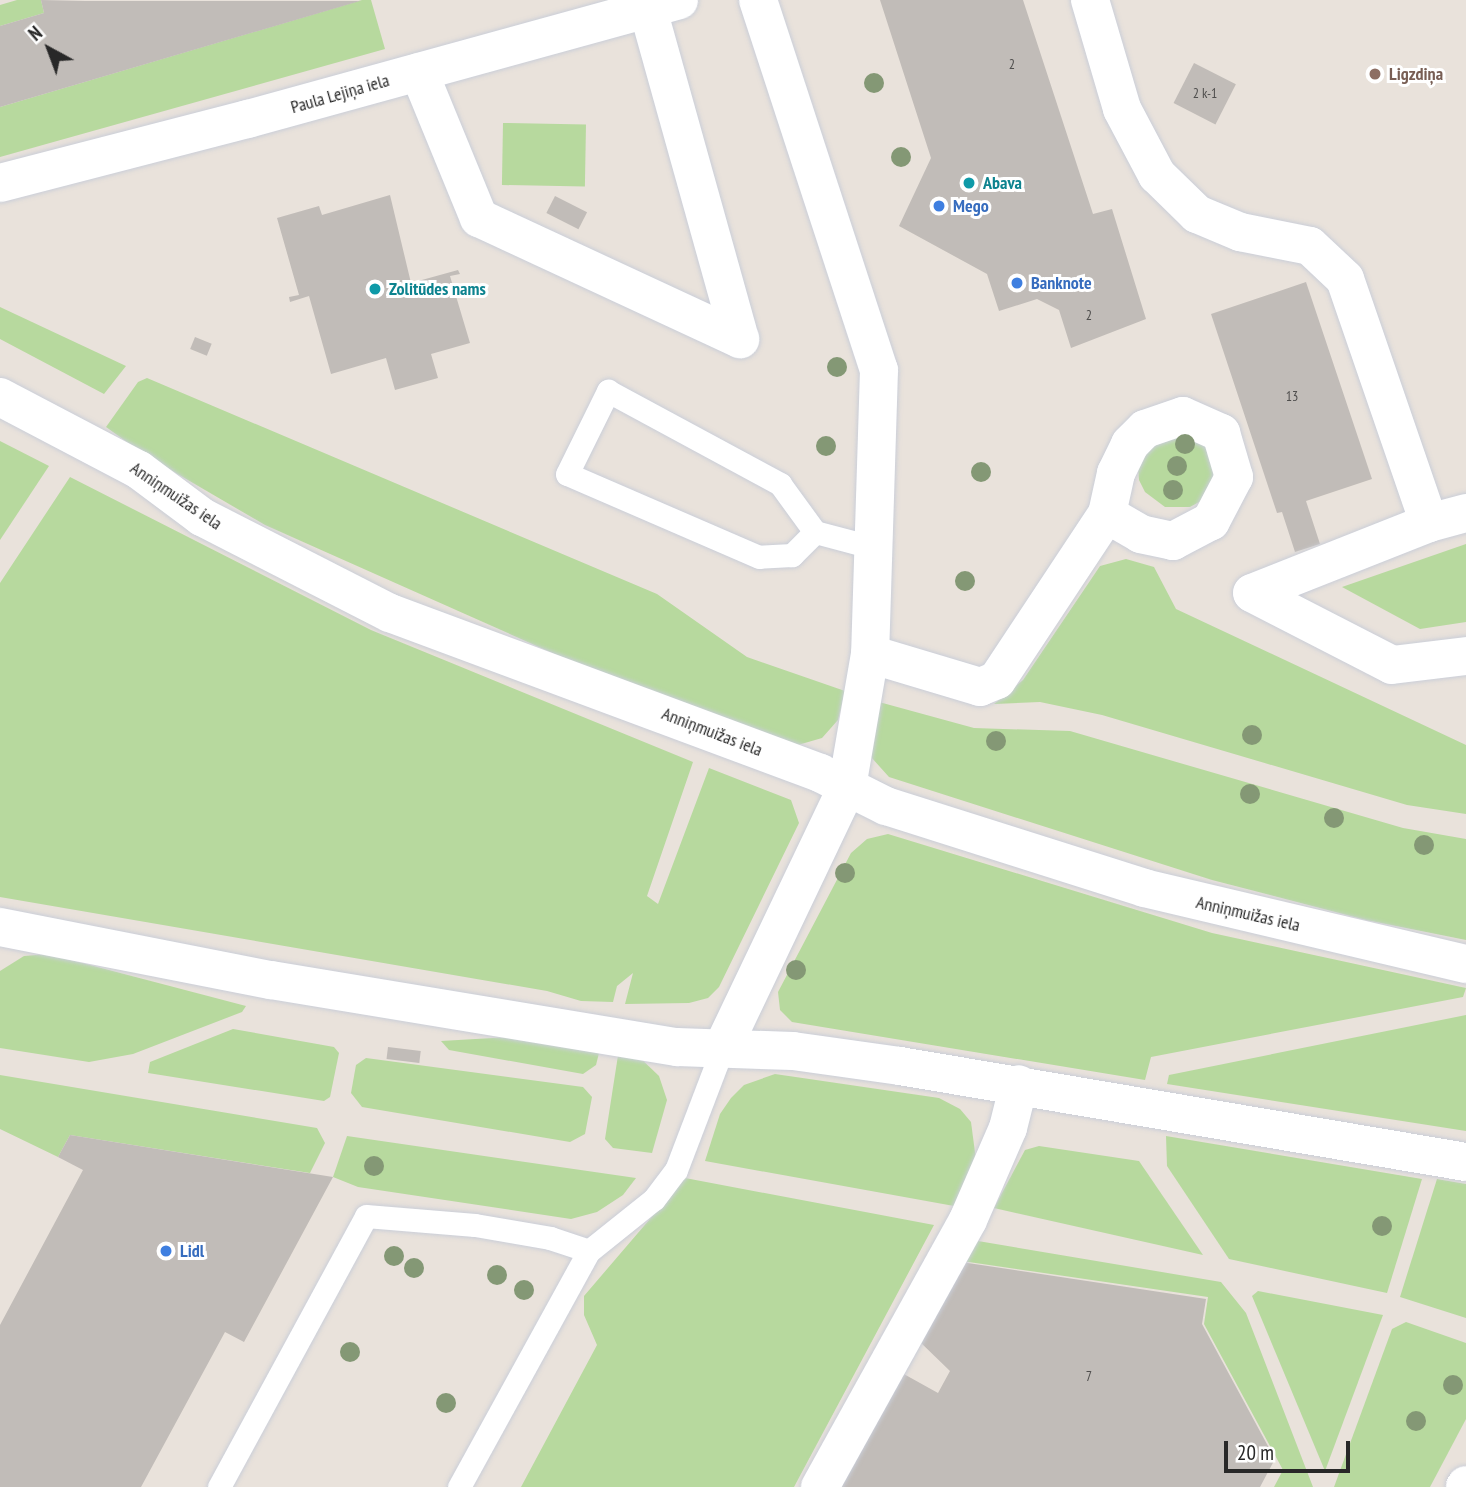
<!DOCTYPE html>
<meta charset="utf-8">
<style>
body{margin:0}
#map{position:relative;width:1466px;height:1487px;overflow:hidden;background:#e9e2db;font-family:"PT Sans Narrow",sans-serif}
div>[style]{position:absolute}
.green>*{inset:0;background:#b7d99e;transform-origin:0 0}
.building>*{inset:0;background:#c1bcb8;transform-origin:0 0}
.roads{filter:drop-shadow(0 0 2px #caced8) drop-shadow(0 0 2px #caced8)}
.service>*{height:23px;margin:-11.5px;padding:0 11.5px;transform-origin:11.5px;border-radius:11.5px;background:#fff}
.minor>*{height:38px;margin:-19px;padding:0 19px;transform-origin:19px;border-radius:19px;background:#fff}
.tertiary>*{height:38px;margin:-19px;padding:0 19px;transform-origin:19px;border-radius:19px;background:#fff}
.trees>*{width:20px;height:20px;margin:-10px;border-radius:50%;background:#849875}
.dots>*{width:19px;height:19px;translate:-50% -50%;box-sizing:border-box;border:4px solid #fff;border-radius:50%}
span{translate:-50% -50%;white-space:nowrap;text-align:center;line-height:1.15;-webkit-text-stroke:6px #fff;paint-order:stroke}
.number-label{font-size:14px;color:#4e4d4c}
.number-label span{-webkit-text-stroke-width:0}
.education-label{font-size:18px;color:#785e54;font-weight:700}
.left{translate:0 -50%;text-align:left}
.street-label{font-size:18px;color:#282828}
.culture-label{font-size:18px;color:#0d838f;font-weight:700}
.shop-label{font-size:18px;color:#366cbe;font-weight:700}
.north{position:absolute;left:14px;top:14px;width:70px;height:70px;-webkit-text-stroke:5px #fff;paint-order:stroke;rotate:319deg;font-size:19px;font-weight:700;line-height:28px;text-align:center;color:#282828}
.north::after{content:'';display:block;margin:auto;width:24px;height:32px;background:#282828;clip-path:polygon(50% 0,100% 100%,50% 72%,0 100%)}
.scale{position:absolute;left:1224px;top:1441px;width:126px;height:32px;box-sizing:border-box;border:4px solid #282828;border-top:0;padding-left:9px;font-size:21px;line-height:24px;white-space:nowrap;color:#282828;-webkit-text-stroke:5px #fff;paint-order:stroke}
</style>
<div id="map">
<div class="green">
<i style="clip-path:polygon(17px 0,41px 0,44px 13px,0 26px,0 5px)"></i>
<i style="clip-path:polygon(362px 0,371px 0,385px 49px,0 157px,0 107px)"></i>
<i style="left:503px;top:123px;width:83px;height:62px;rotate:1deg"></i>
<i style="clip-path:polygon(0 307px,126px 366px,104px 394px,0 339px)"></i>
<i style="clip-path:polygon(147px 378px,657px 594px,747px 657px,845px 691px,838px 720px,822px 738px,791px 747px,658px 700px,265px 525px,145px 455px,106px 427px,138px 382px)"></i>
<i style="clip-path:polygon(1197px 433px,1219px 467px,1201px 501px,1190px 507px,1165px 507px,1145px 492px,1139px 480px,1138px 467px,1146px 444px)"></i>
<i style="clip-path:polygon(0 441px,49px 466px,0 540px)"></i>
<i style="clip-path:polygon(70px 477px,371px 630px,693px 762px,647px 896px,658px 904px,709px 768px,791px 800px,799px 823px,719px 987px,708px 998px,689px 1003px,625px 1004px,633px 973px,617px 986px,613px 1002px,581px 1001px,547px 991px,0 897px,0 583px)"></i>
<i style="clip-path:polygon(1466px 544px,1466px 622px,1420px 629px,1342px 587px)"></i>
<i style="clip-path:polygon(1126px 559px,1154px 567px,1176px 609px,1466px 745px,1466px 814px,1407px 805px,1102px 715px,1040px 702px,994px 704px,1023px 680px,1100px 566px)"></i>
<i style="clip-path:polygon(879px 702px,974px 728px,1070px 731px,1403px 828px,1466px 839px,1466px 940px,1366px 920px,1212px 880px,889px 777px,871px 757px)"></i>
<i style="clip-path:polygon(888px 834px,1212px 933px,1466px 988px,1463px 997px,1151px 1057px,1145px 1080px,792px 1022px,780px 1010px,778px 992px,851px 853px,867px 839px)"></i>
<i style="clip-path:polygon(48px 954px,246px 1006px,242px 1012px,133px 1054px,89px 1062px,0 1048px,0 971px,24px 956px)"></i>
<i style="clip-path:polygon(1466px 1015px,1466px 1131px,1167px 1084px,1169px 1075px)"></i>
<i style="clip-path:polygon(233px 1029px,334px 1047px,339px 1053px,330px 1097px,324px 1101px,148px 1073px,150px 1062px)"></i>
<i style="clip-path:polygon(527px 1036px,601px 1045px,596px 1065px,583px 1074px,449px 1050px,441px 1041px)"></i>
<i style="clip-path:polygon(619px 1049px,635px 1053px,659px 1076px,667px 1100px,652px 1153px,613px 1148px,605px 1139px)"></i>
<i style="clip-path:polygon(366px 1058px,583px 1087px,592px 1097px,585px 1134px,570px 1142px,362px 1107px,351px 1093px,356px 1065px)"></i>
<i style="clip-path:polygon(775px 1074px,939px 1098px,960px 1109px,971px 1122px,976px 1160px,954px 1206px,705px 1161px,720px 1114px,731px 1098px,744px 1085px)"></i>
<i style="clip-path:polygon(0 1075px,317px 1128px,325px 1143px,310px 1173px,70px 1135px,58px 1157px,0 1129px)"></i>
<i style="clip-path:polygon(347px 1136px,636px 1178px,623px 1195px,597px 1212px,571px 1219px,358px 1187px,333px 1177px)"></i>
<i style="clip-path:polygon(1166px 1136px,1422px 1179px,1387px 1293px,1229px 1259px,1167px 1166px)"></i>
<i style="clip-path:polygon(1039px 1146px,1139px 1161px,1203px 1255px,994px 1208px,1025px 1150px)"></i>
<i style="clip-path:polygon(685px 1178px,934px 1225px,794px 1487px,521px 1487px,597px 1345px,584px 1315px,584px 1296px)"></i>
<i style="clip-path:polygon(1437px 1179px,1466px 1184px,1466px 1318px,1400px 1297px)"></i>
<i style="clip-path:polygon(972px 1240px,1221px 1282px,1246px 1313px,1313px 1487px,1274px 1487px,1283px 1470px,1204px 1324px,1208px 1297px,962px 1261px)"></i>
<i style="clip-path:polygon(1258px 1291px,1383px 1315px,1325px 1471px,1252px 1296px)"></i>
<i style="clip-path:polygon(1406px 1322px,1466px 1343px,1466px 1419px,1430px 1487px,1334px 1487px,1392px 1329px)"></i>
</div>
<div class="building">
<i style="clip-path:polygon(41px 0,85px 1px,360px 1px,0 107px,0 26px,44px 13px)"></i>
<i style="clip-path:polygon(880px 0,1023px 0,1093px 214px,1112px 209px,1146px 319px,1071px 348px,1059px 310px,1037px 299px,999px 311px,987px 274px,899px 226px,931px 158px)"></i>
<i style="left:1194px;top:63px;width:47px;height:45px;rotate:27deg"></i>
<i style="clip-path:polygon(390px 195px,411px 283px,458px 270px,460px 274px,450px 276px,470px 343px,431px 354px,438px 378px,395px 390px,386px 358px,331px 374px,309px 296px,290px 302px,289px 297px,299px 295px,277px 218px,319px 206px,322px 215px)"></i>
<i style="left:555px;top:196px;width:36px;height:19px;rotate:27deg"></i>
<i style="clip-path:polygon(1306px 282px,1372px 479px,1306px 501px,1320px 544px,1295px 552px,1282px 512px,1277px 513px,1211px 314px)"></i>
<i style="left:195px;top:337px;width:18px;height:13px;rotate:22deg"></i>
<i style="left:388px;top:1047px;width:33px;height:12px;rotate:7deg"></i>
<i style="clip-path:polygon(70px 1135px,333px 1177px,244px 1342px,225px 1332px,141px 1487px,0 1487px,0 1325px,83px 1170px,58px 1157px)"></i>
<i style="clip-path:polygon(961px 1262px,1206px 1299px,1202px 1324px,1275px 1459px,1260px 1487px,839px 1487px,902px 1373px,938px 1393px,950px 1371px,919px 1341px)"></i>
</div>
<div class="roads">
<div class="service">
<i style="left:815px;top:532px;width:33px;rotate:135deg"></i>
<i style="left:792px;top:555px;width:33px;rotate:177deg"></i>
<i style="left:759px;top:557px;width:209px;rotate:-156.6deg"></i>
<i style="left:567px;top:474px;width:93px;rotate:-63.7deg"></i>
<i style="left:608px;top:391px;width:196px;rotate:28.4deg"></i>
<i style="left:780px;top:484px;width:59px;rotate:53.9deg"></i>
<i style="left:815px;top:532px;width:62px;rotate:14.9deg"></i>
<i style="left:219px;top:1487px;width:308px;rotate:-61.5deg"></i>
<i style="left:366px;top:1216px;width:109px;rotate:4.7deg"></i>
<i style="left:475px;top:1225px;width:76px;rotate:9.8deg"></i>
<i style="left:550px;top:1238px;width:41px;rotate:18.4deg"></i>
<i style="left:459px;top:1487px;width:269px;rotate:-61.2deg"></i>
<i style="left:589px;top:1251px;width:83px;rotate:-38.7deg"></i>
<i style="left:654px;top:1199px;width:36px;rotate:-53deg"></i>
<i style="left:676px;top:1170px;width:132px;rotate:-69.1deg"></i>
</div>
<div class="minor">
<i style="left:758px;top:0;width:389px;rotate:71.9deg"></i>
<i style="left:879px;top:370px;width:284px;rotate:91.8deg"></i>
<i style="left:870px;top:654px;width:135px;rotate:99.8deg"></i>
<i style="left:1090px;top:0;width:114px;rotate:73.6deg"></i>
<i style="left:1122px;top:109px;width:75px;rotate:62.1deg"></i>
<i style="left:1157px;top:175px;width:56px;rotate:44.3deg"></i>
<i style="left:1197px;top:214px;width:47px;rotate:22.7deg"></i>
<i style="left:1240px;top:232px;width:71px;rotate:11.3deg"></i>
<i style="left:1310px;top:246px;width:48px;rotate:43.3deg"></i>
<i style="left:1345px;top:279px;width:258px;rotate:71deg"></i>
<i style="left:419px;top:72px;width:158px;rotate:67.7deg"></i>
<i style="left:479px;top:218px;width:288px;rotate:24.9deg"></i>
<i style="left:740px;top:339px;width:343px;rotate:-105.6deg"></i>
<i style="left:0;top:183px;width:256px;rotate:-14.5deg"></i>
<i style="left:248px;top:119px;width:447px;rotate:-15.4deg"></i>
<i style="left:1466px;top:513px;width:38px;rotate:165deg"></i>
<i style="left:1429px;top:523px;width:190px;rotate:158.4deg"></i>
<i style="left:1252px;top:593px;width:157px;rotate:27.2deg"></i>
<i style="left:1392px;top:665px;width:75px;rotate:-6.9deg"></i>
<i style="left:870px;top:654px;width:115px;rotate:16.7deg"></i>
<i style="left:980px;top:687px;width:18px;rotate:-22deg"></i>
<i style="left:997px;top:680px;width:199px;rotate:-56.5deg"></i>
<i style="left:1107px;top:514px;width:42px;rotate:-77.6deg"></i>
<i style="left:1116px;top:473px;width:32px;rotate:-64deg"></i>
<i style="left:1130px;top:444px;width:21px;rotate:-45deg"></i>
<i style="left:1145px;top:429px;width:40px;rotate:-18.9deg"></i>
<i style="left:1183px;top:416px;width:42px;rotate:24.1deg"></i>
<i style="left:1221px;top:433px;width:46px;rotate:73.5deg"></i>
<i style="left:1234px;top:477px;width:50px;rotate:117.6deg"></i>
<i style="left:1211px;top:521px;width:43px;rotate:152.2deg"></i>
<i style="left:1173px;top:541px;width:33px;rotate:-168deg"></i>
<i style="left:1141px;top:534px;width:39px;rotate:-150deg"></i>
<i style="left:820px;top:1487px;width:305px;rotate:-61deg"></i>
<i style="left:968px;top:1220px;width:100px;rotate:-66.5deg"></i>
<i style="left:1008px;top:1128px;width:45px;rotate:-76deg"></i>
</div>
<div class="tertiary">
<i style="left:0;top:397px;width:157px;rotate:27.7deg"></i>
<i style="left:139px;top:470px;width:79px;rotate:36.7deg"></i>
<i style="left:202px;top:517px;width:211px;rotate:27.1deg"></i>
<i style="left:390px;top:613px;width:459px;rotate:20.4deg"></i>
<i style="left:820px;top:773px;width:74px;rotate:26.6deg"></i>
<i style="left:886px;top:806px;width:271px;rotate:17.6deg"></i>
<i style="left:1144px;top:888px;width:331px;rotate:13.3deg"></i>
<i style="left:0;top:927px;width:276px;rotate:11.1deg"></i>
<i style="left:271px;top:980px;width:411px;rotate:9.4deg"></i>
<i style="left:677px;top:1047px;width:116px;rotate:2deg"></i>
<i style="left:793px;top:1051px;width:108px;rotate:8deg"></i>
<i style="left:900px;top:1066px;width:574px;rotate:9.63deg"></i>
<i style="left:723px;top:1047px;width:288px;rotate:-64.5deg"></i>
<i style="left:1465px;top:1487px;width:2px;rotate:-63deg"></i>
</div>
</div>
<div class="trees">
<i style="left:874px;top:83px"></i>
<i style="left:901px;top:157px"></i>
<i style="left:837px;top:367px"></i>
<i style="left:1185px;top:444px"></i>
<i style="left:826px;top:446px"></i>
<i style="left:1177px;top:466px"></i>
<i style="left:981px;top:472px"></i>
<i style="left:1173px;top:490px"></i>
<i style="left:965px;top:581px"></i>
<i style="left:1252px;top:735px"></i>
<i style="left:996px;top:741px"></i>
<i style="left:1250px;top:794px"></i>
<i style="left:1334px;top:818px"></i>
<i style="left:1424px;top:845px"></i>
<i style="left:845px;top:873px"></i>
<i style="left:796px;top:970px"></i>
<i style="left:374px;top:1166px"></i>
<i style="left:1382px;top:1226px"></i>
<i style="left:394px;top:1256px"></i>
<i style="left:414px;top:1268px"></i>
<i style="left:497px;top:1275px"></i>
<i style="left:524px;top:1290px"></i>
<i style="left:350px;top:1352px"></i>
<i style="left:1453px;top:1385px"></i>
<i style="left:446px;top:1403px"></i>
<i style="left:1416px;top:1421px"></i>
</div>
<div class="dots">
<i style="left:1375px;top:74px;background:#8d6e63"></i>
<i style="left:969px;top:183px;background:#0f9aa8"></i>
<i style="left:939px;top:206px;background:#3f7fe0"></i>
<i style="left:1017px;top:283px;background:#3f7fe0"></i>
<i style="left:375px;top:289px;background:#0f9aa8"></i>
<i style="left:166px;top:1251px;background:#3f7fe0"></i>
</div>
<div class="number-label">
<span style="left:1012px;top:64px">2</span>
<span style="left:1205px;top:93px">2 k-1</span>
<span style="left:1089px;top:315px">2</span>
<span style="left:1292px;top:396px">13</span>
<span style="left:1089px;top:1376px">7</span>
</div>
<div class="education-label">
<span class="left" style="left:1389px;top:74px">Ligzdiņa</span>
</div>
<div class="street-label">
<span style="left:340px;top:94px;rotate:-16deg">Paula Lejiņa iela</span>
<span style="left:176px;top:496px;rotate:34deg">Anniņmuižas iela</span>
<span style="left:712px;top:732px;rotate:21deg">Anniņmuižas iela</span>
<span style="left:1248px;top:914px;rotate:13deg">Anniņmuižas iela</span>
</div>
<div class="culture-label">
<span class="left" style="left:983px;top:183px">Abava</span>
<span class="left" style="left:389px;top:289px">Zolitūdes nams</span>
</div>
<div class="shop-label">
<span class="left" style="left:953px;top:206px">Mego</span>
<span class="left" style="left:1031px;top:283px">Banknote</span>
<span class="left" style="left:180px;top:1251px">Lidl</span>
</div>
<div class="north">N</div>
<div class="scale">20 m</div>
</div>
